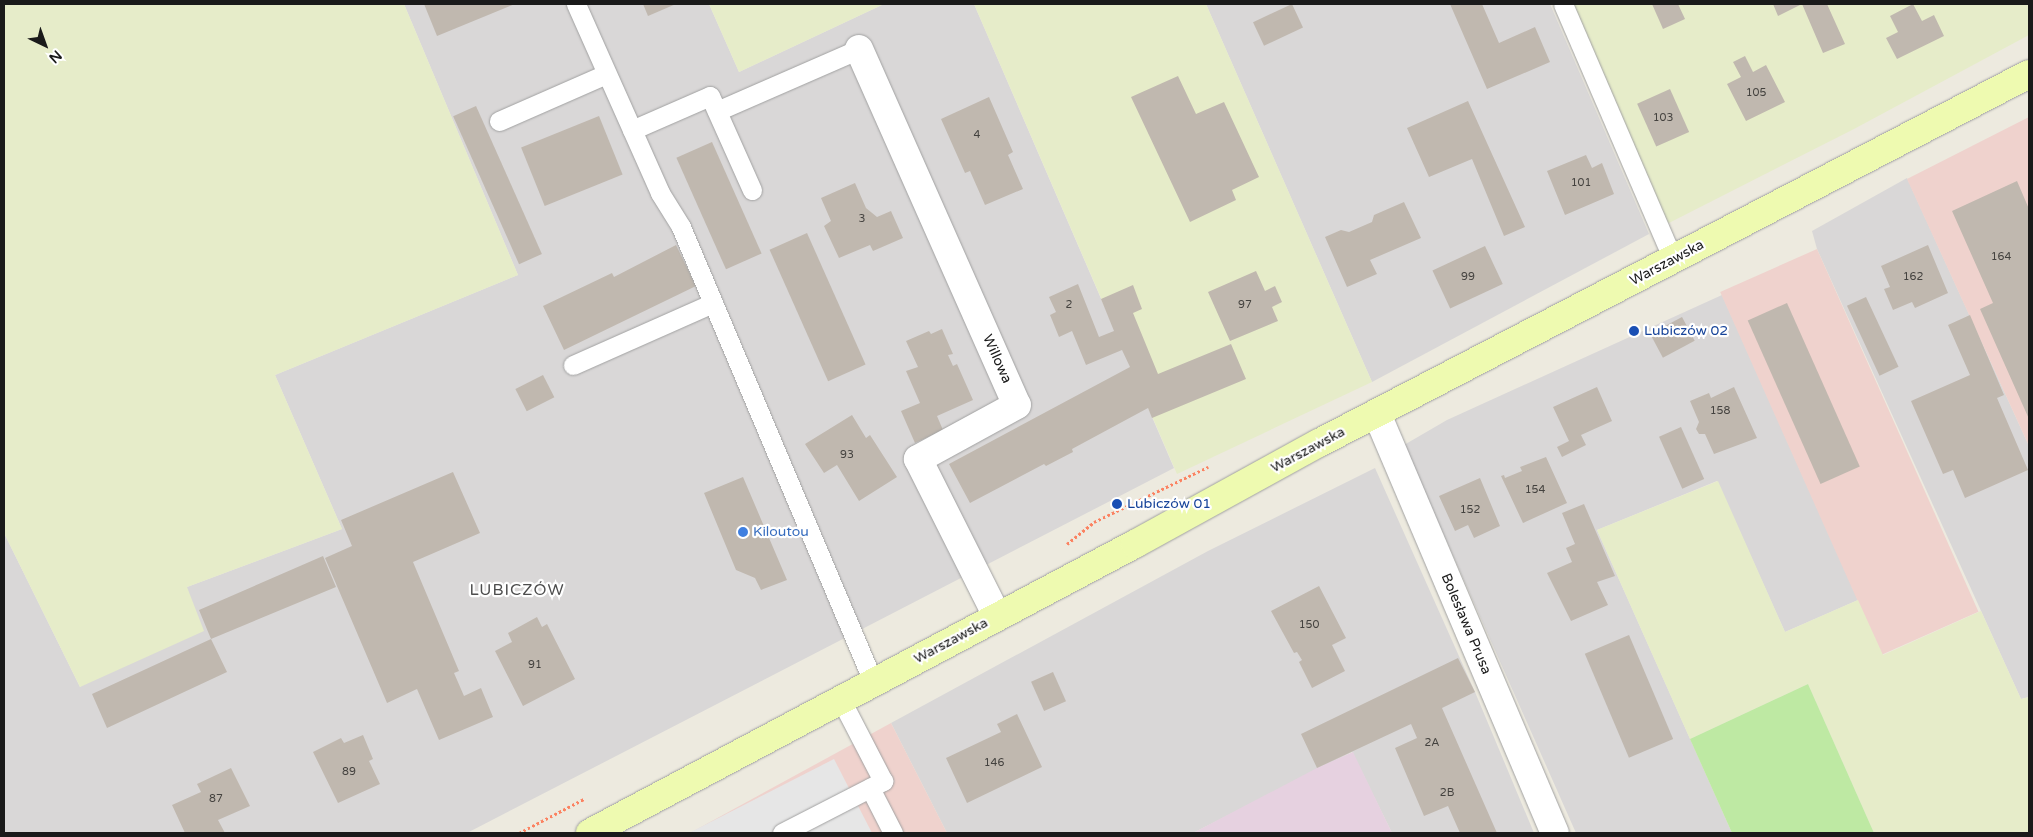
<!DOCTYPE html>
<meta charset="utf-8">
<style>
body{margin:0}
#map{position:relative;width:2033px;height:837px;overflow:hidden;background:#edeadf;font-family:"Varela Round",sans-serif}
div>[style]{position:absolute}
.residential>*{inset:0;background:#d9d7d7}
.commercial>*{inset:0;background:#efd2cd;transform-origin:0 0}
.industrial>*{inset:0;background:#e6d1e0}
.farmland>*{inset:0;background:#e6ecc9}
.grass>*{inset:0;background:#bee9a3}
.parking>*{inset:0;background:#e6e6e6}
.building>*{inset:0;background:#c0b8af;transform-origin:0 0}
.path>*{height:3px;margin-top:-1.5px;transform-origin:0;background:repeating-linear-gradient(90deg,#fb8261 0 2.5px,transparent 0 5px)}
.roads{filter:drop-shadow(0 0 1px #a1a1a1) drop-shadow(0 0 1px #a1a1a1)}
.lane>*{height:19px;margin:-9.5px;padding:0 9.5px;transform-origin:9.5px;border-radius:9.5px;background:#fff}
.street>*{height:28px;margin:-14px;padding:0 14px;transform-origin:14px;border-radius:14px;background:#fff}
.secondary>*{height:28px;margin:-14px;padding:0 14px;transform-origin:14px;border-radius:14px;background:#eefab0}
.dots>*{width:14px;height:14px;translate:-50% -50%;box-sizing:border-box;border:2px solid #fff;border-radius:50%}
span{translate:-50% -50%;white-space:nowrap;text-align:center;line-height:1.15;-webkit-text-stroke:4.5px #fff;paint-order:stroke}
.number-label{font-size:11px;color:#44423f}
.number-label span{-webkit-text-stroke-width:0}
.street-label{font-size:14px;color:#1a1a1a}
.transit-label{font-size:14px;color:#164399}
.left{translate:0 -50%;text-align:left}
.shop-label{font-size:14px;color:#366cbe}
.quarter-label{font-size:16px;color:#4d4d4d;letter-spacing:1px}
.frame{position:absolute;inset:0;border:5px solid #1a1a1a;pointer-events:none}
.north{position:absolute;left:20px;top:20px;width:50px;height:50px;-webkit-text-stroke:4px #fff;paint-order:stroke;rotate:138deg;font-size:14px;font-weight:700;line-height:20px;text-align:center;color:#1a1a1a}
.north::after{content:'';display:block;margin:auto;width:18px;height:22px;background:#1a1a1a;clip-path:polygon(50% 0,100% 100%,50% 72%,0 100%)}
</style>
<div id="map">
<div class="residential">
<i style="clip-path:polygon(404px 4px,709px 4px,739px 72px,884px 4px,974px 4px,1174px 468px,467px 833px,4px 833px,4px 533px,80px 687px,187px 587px,342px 529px,275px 375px,518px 275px)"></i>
<i style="clip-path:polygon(1206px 4px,1550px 4px,1649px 234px,1372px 382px)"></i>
<i style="clip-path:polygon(1907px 178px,2029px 446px,2029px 697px,2021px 699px,1817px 249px,1812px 231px)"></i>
<i style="clip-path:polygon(1722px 295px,1858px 600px,1785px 632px,1717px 481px,1597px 530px,1732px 833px,1576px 833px,1404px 445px,1447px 420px)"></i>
<i style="clip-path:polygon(1375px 468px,1475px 692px,1534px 833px,1392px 833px,1352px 752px,1193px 833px,947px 833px,891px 723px,1208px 551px)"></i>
</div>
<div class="commercial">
<i style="clip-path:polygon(2029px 117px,2029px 446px,1907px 179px)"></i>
<i style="left:1817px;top:249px;width:397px;height:106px;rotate:66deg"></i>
<i style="clip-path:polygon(891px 723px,947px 833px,690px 833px)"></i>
</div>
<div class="industrial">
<i style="clip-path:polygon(1353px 752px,1392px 833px,1193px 833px,1317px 768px)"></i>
</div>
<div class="farmland">
<i style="clip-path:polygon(4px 4px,404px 4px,518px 275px,275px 375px,342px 529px,187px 587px,204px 631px,80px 687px,4px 533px)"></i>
<i style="clip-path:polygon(709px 4px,884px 4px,739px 72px)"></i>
<i style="clip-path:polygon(974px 4px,1206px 4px,1372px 382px,1177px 474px)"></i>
<i style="clip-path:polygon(1573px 4px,2029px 4px,2029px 35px,1854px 129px,1667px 224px)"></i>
<i style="clip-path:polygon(1718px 481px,1785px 632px,1858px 600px,1883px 655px,1981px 611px,2021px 699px,2029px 697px,2029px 833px,1874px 833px,1808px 684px,1690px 739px,1597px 530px)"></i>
</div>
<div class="grass">
<i style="clip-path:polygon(1808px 684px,1874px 833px,1732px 833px,1690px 739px)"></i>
</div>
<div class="parking">
<i style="clip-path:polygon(834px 759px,872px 833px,689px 833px)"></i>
</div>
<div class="building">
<i style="clip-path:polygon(424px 4px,515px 4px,437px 36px)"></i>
<i style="clip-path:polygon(643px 4px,676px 4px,648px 16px)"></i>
<i style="left:1292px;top:4px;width:26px;height:43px;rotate:65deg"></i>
<i style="clip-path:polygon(1450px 4px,1482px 4px,1499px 43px,1535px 27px,1550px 62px,1487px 89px)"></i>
<i style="clip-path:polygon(1652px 4px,1678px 4px,1685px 19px,1663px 29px)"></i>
<i style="clip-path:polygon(1773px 4px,1827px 4px,1845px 44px,1823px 53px,1802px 4px,1778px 16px)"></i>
<i style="clip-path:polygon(1913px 4px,1922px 21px,1934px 15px,1944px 36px,1897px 59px,1886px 38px,1898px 32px,1890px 16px)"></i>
<i style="clip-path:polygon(1745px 56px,1753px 72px,1766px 65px,1785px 102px,1746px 121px,1727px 84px,1741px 77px,1733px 62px)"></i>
<i style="clip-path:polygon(1178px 76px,1196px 114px,1224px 102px,1259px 177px,1232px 190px,1236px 200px,1190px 222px,1131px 97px)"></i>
<i style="left:1670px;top:89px;width:47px;height:36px;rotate:66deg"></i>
<i style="clip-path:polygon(989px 97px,1013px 152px,1008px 155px,1023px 189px,985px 205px,970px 171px,965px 173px,941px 119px)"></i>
<i style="clip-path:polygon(1468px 101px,1525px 227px,1504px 236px,1472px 159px,1429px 177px,1407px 128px)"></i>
<i style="left:476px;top:106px;width:162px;height:25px;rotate:66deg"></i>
<i style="left:599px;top:116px;width:63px;height:84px;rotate:68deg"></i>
<i style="left:712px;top:142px;width:122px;height:39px;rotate:66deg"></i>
<i style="clip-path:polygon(1586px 155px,1592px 168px,1602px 163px,1614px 194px,1565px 215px,1547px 171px)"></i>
<i style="clip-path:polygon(2017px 181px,2029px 209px,2029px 419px,1980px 309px,1993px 303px,1952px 211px)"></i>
<i style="clip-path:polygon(855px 183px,866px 208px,877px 217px,891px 211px,903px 238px,873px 251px,870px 245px,839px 258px,824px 226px,831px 221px,821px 198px)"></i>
<i style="clip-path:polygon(1404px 202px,1421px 238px,1370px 260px,1377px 274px,1347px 287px,1325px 237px,1341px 230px,1349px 232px,1372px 222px,1374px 215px)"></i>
<i style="left:807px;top:233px;width:144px;height:41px;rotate:66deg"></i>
<i style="clip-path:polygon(676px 245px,696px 286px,564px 350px,543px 306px,612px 273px,614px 277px)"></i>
<i style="clip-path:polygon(1928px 245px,1948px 293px,1915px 308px,1912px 302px,1893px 310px,1884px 289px,1890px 287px,1881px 266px)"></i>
<i style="left:1485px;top:246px;width:42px;height:58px;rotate:65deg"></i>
<i style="clip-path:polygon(1256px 271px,1265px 291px,1275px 286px,1282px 302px,1272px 307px,1278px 321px,1230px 341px,1208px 292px)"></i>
<i style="clip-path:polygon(1078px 284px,1099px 337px,1114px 331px,1101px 299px,1133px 285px,1142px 309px,1133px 313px,1158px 374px,1231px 344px,1246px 379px,1152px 418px,1148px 408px,1072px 449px,1073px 452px,1046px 466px,1044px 464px,970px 503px,949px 464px,1130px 367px,1122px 350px,1086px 365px,1072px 331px,1059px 337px,1050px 315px,1056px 312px,1049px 297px)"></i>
<i style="left:1866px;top:297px;width:77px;height:21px;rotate:65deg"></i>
<i style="left:1787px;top:303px;width:179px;height:43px;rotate:66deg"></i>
<i style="clip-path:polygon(1970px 315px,2004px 395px,1997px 398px,2028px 470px,1965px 498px,1953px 470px,1943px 474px,1911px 401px,1970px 375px,1948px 325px)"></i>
<i style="left:1682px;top:317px;width:27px;height:36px;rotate:62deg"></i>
<i style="clip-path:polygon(942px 329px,953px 354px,948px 355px,953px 366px,957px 364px,973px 400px,937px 416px,943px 430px,915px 443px,901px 411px,920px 403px,906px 371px,918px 367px,906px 341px,929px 331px,931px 334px)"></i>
<i style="left:543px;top:375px;width:25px;height:31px;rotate:63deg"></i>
<i style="clip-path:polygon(1597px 387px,1612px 421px,1581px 435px,1586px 445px,1562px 457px,1557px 447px,1569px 441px,1553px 407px)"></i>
<i style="clip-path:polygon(1734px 387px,1757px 438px,1714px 454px,1705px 434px,1699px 434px,1696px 429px,1699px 422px,1690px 401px,1709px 393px,1711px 398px)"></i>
<i style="clip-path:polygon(852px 415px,866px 438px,870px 435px,897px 477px,859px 501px,837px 465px,824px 473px,805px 444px)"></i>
<i style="left:1681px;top:427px;width:57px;height:24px;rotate:66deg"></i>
<i style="clip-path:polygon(1546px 457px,1567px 503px,1523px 523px,1501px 476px,1504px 475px,1505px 478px,1522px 471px,1520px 467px)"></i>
<i style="clip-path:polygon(453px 472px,480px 533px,413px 562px,459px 671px,454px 673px,464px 696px,481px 688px,493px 717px,439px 740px,417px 689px,387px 703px,325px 558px,352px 546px,341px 520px)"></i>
<i style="clip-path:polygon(743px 477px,787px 580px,761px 590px,755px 578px,736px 570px,704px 493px)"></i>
<i style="clip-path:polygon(1480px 478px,1500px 526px,1474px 538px,1468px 525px,1455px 531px,1439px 496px)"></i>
<i style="clip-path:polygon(1584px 504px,1615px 576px,1597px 582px,1608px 605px,1571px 621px,1547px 573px,1572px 562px,1566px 548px,1575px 544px,1562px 513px)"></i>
<i style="clip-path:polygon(323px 556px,336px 587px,211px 639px,227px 672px,107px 728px,92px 694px,211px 639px,199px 610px)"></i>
<i style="clip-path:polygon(1319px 586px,1346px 638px,1332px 645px,1345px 671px,1312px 688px,1299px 662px,1302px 660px,1297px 652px,1294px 653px,1271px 611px)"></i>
<i style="clip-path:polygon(537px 617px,542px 627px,547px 624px,575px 679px,523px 706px,495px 651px,512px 642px,508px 633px)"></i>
<i style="left:1629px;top:635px;width:113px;height:48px;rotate:67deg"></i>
<i style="clip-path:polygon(1458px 658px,1475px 692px,1442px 708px,1497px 833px,1460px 833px,1448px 806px,1424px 816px,1395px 748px,1417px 738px,1411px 724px,1317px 768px,1301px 734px)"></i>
<i style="left:1053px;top:672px;width:32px;height:24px;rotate:66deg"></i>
<i style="clip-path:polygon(1017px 714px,1042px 767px,967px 803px,946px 758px,1001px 732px,997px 724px)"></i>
<i style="clip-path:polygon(363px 735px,373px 759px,369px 761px,380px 784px,338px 803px,313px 752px,341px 738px,344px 743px)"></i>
<i style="clip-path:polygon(231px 768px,250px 806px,218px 820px,225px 833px,185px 833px,172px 805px,201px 792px,197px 784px)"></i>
</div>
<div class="path">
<i style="left:1067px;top:544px;width:35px;rotate:-39deg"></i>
<i style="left:1094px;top:522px;width:127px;rotate:-25.8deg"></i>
<i style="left:519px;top:833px;width:73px;rotate:-27.6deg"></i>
</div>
<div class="roads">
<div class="lane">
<i style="left:576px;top:4px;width:207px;rotate:66deg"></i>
<i style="left:660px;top:193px;width:40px;rotate:58deg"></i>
<i style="left:681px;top:227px;width:494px;rotate:67.1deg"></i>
<i style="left:1563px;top:4px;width:279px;rotate:66.7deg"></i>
<i style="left:717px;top:111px;width:155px;rotate:-23.6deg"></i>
<i style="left:499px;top:121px;width:117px;rotate:-23.7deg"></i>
<i style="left:632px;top:130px;width:85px;rotate:-23.6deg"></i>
<i style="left:710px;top:96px;width:103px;rotate:65.9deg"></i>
<i style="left:573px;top:365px;width:153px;rotate:-23.9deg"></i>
<i style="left:870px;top:788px;width:51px;rotate:62.9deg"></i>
<i style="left:782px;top:833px;width:114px;rotate:-27.2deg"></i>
<i style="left:883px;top:781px;width:91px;rotate:-117.4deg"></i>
</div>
<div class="street">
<i style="left:859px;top:49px;width:389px;rotate:66.1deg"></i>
<i style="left:1017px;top:405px;width:113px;rotate:151.4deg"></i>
<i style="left:918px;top:459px;width:176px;rotate:63.3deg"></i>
<i style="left:1377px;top:414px;width:455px;rotate:67deg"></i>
</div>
<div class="secondary">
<i style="left:590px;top:833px;width:617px;rotate:-27.94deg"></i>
<i style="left:1135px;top:544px;width:210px;rotate:-28.8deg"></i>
<i style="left:1319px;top:443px;width:800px;rotate:-27.46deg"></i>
</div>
</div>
<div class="dots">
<i style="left:1634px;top:331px;background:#1a4fb4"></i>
<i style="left:1117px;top:504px;background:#1a4fb4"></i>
<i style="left:743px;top:532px;background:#3f7fe0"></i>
</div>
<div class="number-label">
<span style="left:1756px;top:93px">105</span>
<span style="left:1663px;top:118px">103</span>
<span style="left:977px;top:135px">4</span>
<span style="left:1581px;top:183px">101</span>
<span style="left:862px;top:219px">3</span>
<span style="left:2001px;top:257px">164</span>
<span style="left:1468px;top:277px">99</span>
<span style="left:1913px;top:277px">162</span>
<span style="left:1069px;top:305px">2</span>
<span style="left:1245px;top:305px">97</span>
<span style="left:1720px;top:411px">158</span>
<span style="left:847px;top:455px">93</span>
<span style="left:1535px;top:490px">154</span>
<span style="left:1470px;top:510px">152</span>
<span style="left:1309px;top:625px">150</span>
<span style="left:535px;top:665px">91</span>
<span style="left:1432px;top:743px">2A</span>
<span style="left:994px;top:763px">146</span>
<span style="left:349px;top:772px">89</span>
<span style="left:1447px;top:793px">2B</span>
<span style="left:216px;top:799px">87</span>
</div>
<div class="street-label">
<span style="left:1667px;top:263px;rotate:-28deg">Warszawska</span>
<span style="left:997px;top:359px;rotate:66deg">Willowa</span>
<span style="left:1308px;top:450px;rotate:-28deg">Warszawska</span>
<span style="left:1466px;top:624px;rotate:67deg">Bolesława Prusa</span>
<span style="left:951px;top:641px;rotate:-28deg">Warszawska</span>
</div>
<div class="transit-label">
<span class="left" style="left:1644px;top:331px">Lubiczów 02</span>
<span class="left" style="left:1127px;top:504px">Lubiczów 01</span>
</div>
<div class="shop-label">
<span class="left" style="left:753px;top:532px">Kiloutou</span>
</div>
<div class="quarter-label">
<span style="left:517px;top:590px">LUBICZÓW</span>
</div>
<div class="frame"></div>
<div class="north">N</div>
</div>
